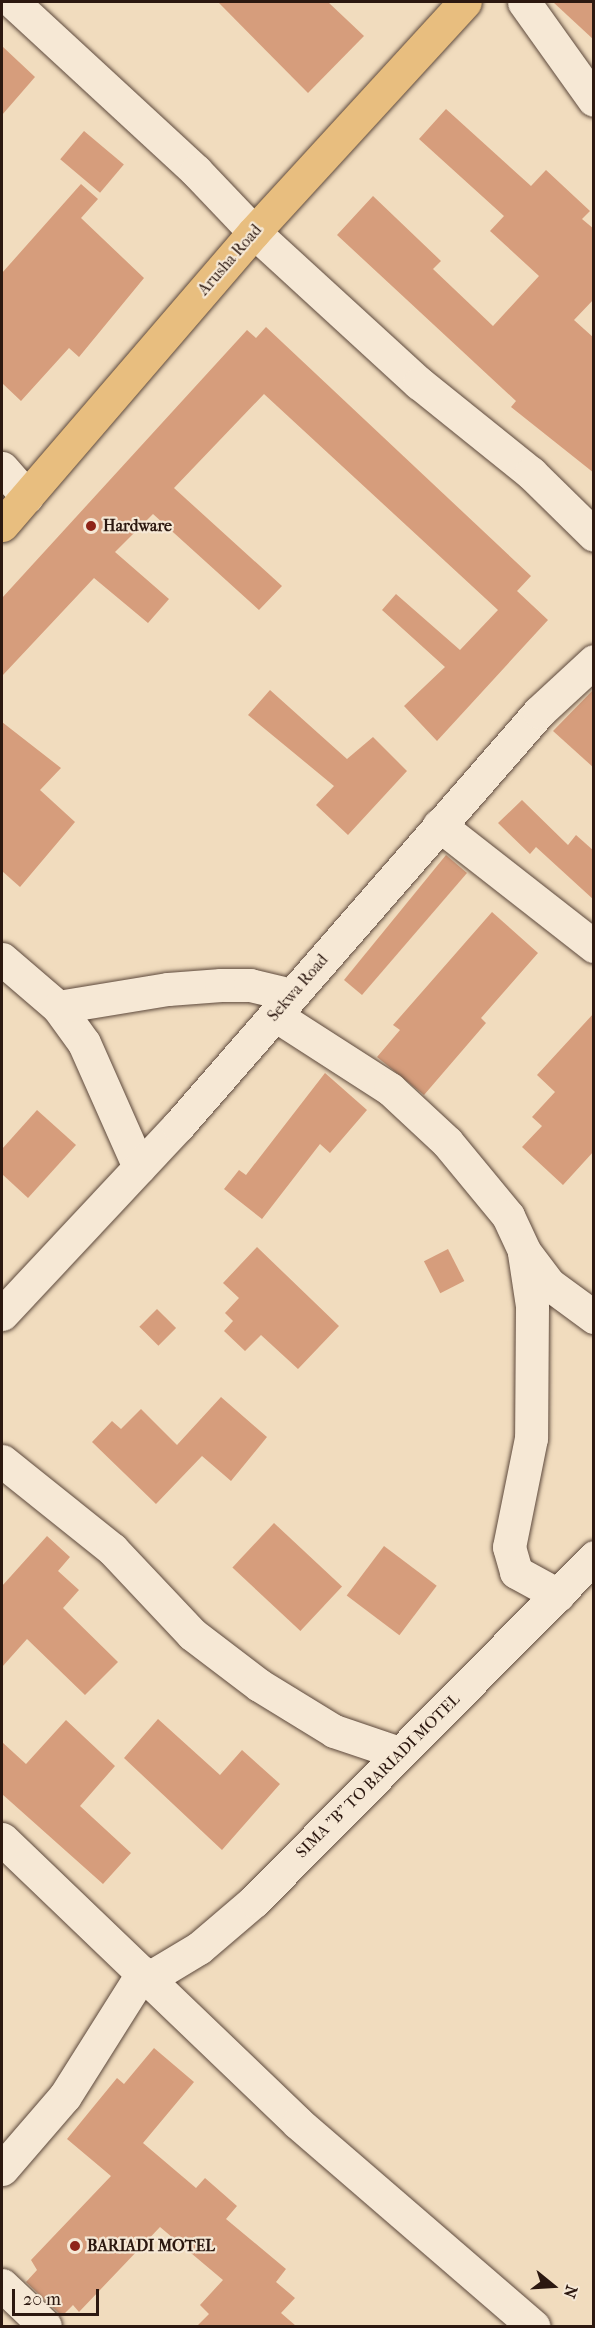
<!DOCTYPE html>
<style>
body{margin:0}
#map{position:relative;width:595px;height:2328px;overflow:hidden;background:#f1dcbe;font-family:"IM FELL French Canon",serif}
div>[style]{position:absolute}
.building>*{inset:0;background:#d69d7c;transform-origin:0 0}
.roads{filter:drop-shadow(0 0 2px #5d493c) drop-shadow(0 0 2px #5d493c)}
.minor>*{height:33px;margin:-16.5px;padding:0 16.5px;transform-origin:16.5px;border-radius:16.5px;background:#f6e8d5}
.major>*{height:33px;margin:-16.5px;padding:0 16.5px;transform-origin:16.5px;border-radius:16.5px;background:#e8be7f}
.dots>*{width:16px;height:16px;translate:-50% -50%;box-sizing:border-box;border:3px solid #f6e8d5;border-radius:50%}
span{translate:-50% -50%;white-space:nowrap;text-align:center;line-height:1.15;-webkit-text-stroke:4.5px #f6e8d5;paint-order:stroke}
.street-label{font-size:16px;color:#2c1810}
.poi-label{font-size:16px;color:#2c1810;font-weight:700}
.left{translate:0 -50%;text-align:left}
.frame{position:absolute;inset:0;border:3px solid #2c1810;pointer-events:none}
.north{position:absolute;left:523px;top:2256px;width:60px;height:60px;-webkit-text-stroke:4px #f6e8d5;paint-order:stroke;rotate:108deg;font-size:16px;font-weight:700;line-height:24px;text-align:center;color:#2c1810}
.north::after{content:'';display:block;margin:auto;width:21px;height:27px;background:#2c1810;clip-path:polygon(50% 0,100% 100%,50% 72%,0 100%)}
.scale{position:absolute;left:12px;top:2289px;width:87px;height:27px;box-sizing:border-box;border:3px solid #2c1810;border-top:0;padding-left:8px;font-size:18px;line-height:21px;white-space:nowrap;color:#2c1810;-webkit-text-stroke:4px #f6e8d5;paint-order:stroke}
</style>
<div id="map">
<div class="building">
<i style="clip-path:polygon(218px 2px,328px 2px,364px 36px,308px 93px)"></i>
<i style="clip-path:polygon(553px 2px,594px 2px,594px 40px)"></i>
<i style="clip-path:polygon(2px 46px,35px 77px,2px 115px)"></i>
<i style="clip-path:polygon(446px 109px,531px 186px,546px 170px,590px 211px,582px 219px,594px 229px,594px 299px,574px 320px,594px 338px,594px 473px,511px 407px,516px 401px,337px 235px,373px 196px,441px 261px,433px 269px,493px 326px,539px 276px,490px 231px,504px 216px,419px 139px)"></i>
<i style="left:84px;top:131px;width:52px;height:37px;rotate:40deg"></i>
<i style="clip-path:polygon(81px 184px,98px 199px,81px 218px,144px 278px,79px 357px,69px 348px,21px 401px,2px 383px,2px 273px)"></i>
<i style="clip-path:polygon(266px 327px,531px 576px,517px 591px,548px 620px,437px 741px,404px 706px,445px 667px,382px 610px,396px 594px,460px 650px,498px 610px,264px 394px,174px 488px,282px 586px,259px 610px,153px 514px,115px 552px,169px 599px,148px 623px,94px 578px,2px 676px,2px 598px,247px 330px,256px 338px)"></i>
<i style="clip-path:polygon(594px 689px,594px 768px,553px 731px)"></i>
<i style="clip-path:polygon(270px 690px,347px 759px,373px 737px,407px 771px,348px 835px,316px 805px,334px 786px,248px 715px)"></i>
<i style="clip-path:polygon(2px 722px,61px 768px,40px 790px,75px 822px,20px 887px,2px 871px)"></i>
<i style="clip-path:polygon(522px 800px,568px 845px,576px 835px,594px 851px,594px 900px,536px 847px,530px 854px,498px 823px)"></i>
<i style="clip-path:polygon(446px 855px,467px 873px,362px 995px,344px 980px)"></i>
<i style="clip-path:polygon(492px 912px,538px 953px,481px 1018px,486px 1023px,424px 1095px,377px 1057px,400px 1030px,393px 1025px)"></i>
<i style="clip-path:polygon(594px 1013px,594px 1151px,563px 1185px,522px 1147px,542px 1126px,532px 1117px,555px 1092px,537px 1075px)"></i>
<i style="clip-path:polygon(325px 1073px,367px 1110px,330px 1153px,320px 1144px,262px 1219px,224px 1189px,239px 1170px,246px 1175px)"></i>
<i style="clip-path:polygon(37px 1110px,76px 1145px,28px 1198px,2px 1174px,2px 1149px)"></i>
<i style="clip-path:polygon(257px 1247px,339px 1326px,298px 1369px,261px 1335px,245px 1351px,224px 1331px,233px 1321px,225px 1313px,239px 1298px,223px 1283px)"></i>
<i style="left:448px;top:1249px;width:36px;height:27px;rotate:63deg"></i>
<i style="left:157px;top:1309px;width:27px;height:25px;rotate:45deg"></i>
<i style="clip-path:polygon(221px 1397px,267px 1437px,231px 1481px,202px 1456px,156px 1504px,92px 1442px,112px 1421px,121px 1429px,141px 1409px,177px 1445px)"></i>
<i style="left:274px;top:1523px;width:93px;height:61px;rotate:43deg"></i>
<i style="clip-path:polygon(47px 1536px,70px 1557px,58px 1571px,79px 1590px,63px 1608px,118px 1662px,85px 1695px,27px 1639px,2px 1667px,2px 1586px)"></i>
<i style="left:384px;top:1546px;width:66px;height:62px;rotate:37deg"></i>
<i style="clip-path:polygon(158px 1719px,220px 1775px,242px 1750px,280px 1784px,222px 1850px,124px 1758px)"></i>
<i style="clip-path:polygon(66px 1720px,115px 1766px,80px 1806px,131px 1853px,103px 1884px,2px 1794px,2px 1742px,26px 1764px)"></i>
<i style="clip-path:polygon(154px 2048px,194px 2082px,143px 2143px,196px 2188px,205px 2178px,237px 2206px,226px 2219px,286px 2269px,276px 2282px,295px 2298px,281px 2313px,296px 2326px,197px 2326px,209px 2314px,200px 2305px,223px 2280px,160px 2227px,79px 2312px,73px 2305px,62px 2316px,26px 2282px,37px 2270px,31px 2260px,111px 2176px,67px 2139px,117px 2078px,124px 2084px)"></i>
</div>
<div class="roads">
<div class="minor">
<i style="left:13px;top:2px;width:249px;rotate:42.7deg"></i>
<i style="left:196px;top:171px;width:84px;rotate:46.4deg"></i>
<i style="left:254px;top:232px;width:224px;rotate:42.5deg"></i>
<i style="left:419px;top:383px;width:144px;rotate:38.8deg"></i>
<i style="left:531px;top:473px;width:88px;rotate:44.5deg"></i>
<i style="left:524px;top:2px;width:120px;rotate:54.5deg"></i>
<i style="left:2px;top:468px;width:38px;rotate:49deg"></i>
<i style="left:439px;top:825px;width:197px;rotate:38deg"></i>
<i style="left:2px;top:959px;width:74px;rotate:40.6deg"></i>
<i style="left:58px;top:1007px;width:44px;rotate:54.2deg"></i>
<i style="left:84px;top:1043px;width:136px;rotate:66.1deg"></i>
<i style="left:58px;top:1007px;width:111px;rotate:-9.3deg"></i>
<i style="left:168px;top:989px;width:53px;rotate:-4.3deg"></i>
<i style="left:221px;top:985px;width:29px"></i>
<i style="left:250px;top:985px;width:43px;rotate:13.4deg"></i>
<i style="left:275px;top:1015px;width:137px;rotate:32.8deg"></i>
<i style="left:390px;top:1089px;width:78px;rotate:42.9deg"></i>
<i style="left:447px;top:1142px;width:96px;rotate:50.5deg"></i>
<i style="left:508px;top:1216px;width:38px;rotate:65deg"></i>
<i style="left:524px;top:1251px;width:41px;rotate:52.9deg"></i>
<i style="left:549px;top:1284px;width:56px;rotate:36.3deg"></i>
<i style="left:524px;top:1253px;width:54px;rotate:81.4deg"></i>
<i style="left:532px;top:1306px;width:132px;rotate:90.4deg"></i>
<i style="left:531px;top:1438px;width:111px;rotate:101.4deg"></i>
<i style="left:509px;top:1547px;width:26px;rotate:74deg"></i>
<i style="left:516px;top:1572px;width:48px;rotate:28.7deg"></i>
<i style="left:2px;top:1314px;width:258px;rotate:-46.9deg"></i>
<i style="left:178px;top:1126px;width:549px;rotate:-48.91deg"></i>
<i style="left:539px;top:712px;width:75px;rotate:-42.8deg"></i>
<i style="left:2px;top:1461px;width:141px;rotate:38.7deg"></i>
<i style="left:112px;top:1549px;width:117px;rotate:46.7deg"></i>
<i style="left:192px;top:1634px;width:84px;rotate:37.3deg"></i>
<i style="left:259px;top:1685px;width:88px;rotate:31.5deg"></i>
<i style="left:334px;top:1731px;width:69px;rotate:18.7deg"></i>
<i style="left:2px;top:1839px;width:410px;rotate:43.8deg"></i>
<i style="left:298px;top:2123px;width:311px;rotate:40.8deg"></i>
<i style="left:149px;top:1978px;width:58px;rotate:-31deg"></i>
<i style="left:199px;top:1948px;width:72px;rotate:-40.5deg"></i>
<i style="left:254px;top:1901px;width:484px;rotate:-45.3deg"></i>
<i style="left:2px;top:2169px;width:96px;rotate:-49.2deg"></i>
<i style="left:65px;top:2096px;width:146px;rotate:-57.8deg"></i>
<i style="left:2px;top:2285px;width:59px;rotate:43.6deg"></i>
</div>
<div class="major">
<i style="left:2px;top:525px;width:386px;rotate:-49.3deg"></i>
<i style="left:254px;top:232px;width:312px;rotate:-47.5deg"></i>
</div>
</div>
<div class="dots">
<i style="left:91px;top:526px;background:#8f2418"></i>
<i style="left:75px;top:2246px;background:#8f2418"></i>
</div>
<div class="street-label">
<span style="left:230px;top:260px;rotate:-49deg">Arusha Road</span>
<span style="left:298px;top:988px;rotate:-49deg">Sekwa Road</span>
<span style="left:378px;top:1776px;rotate:-45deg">SIMA "B" TO BARIADI MOTEL</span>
</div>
<div class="poi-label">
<span class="left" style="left:103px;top:526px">Hardware</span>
<span class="left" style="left:87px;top:2246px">BARIADI MOTEL</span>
</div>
<div class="frame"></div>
<div class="north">N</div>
<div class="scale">20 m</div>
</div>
